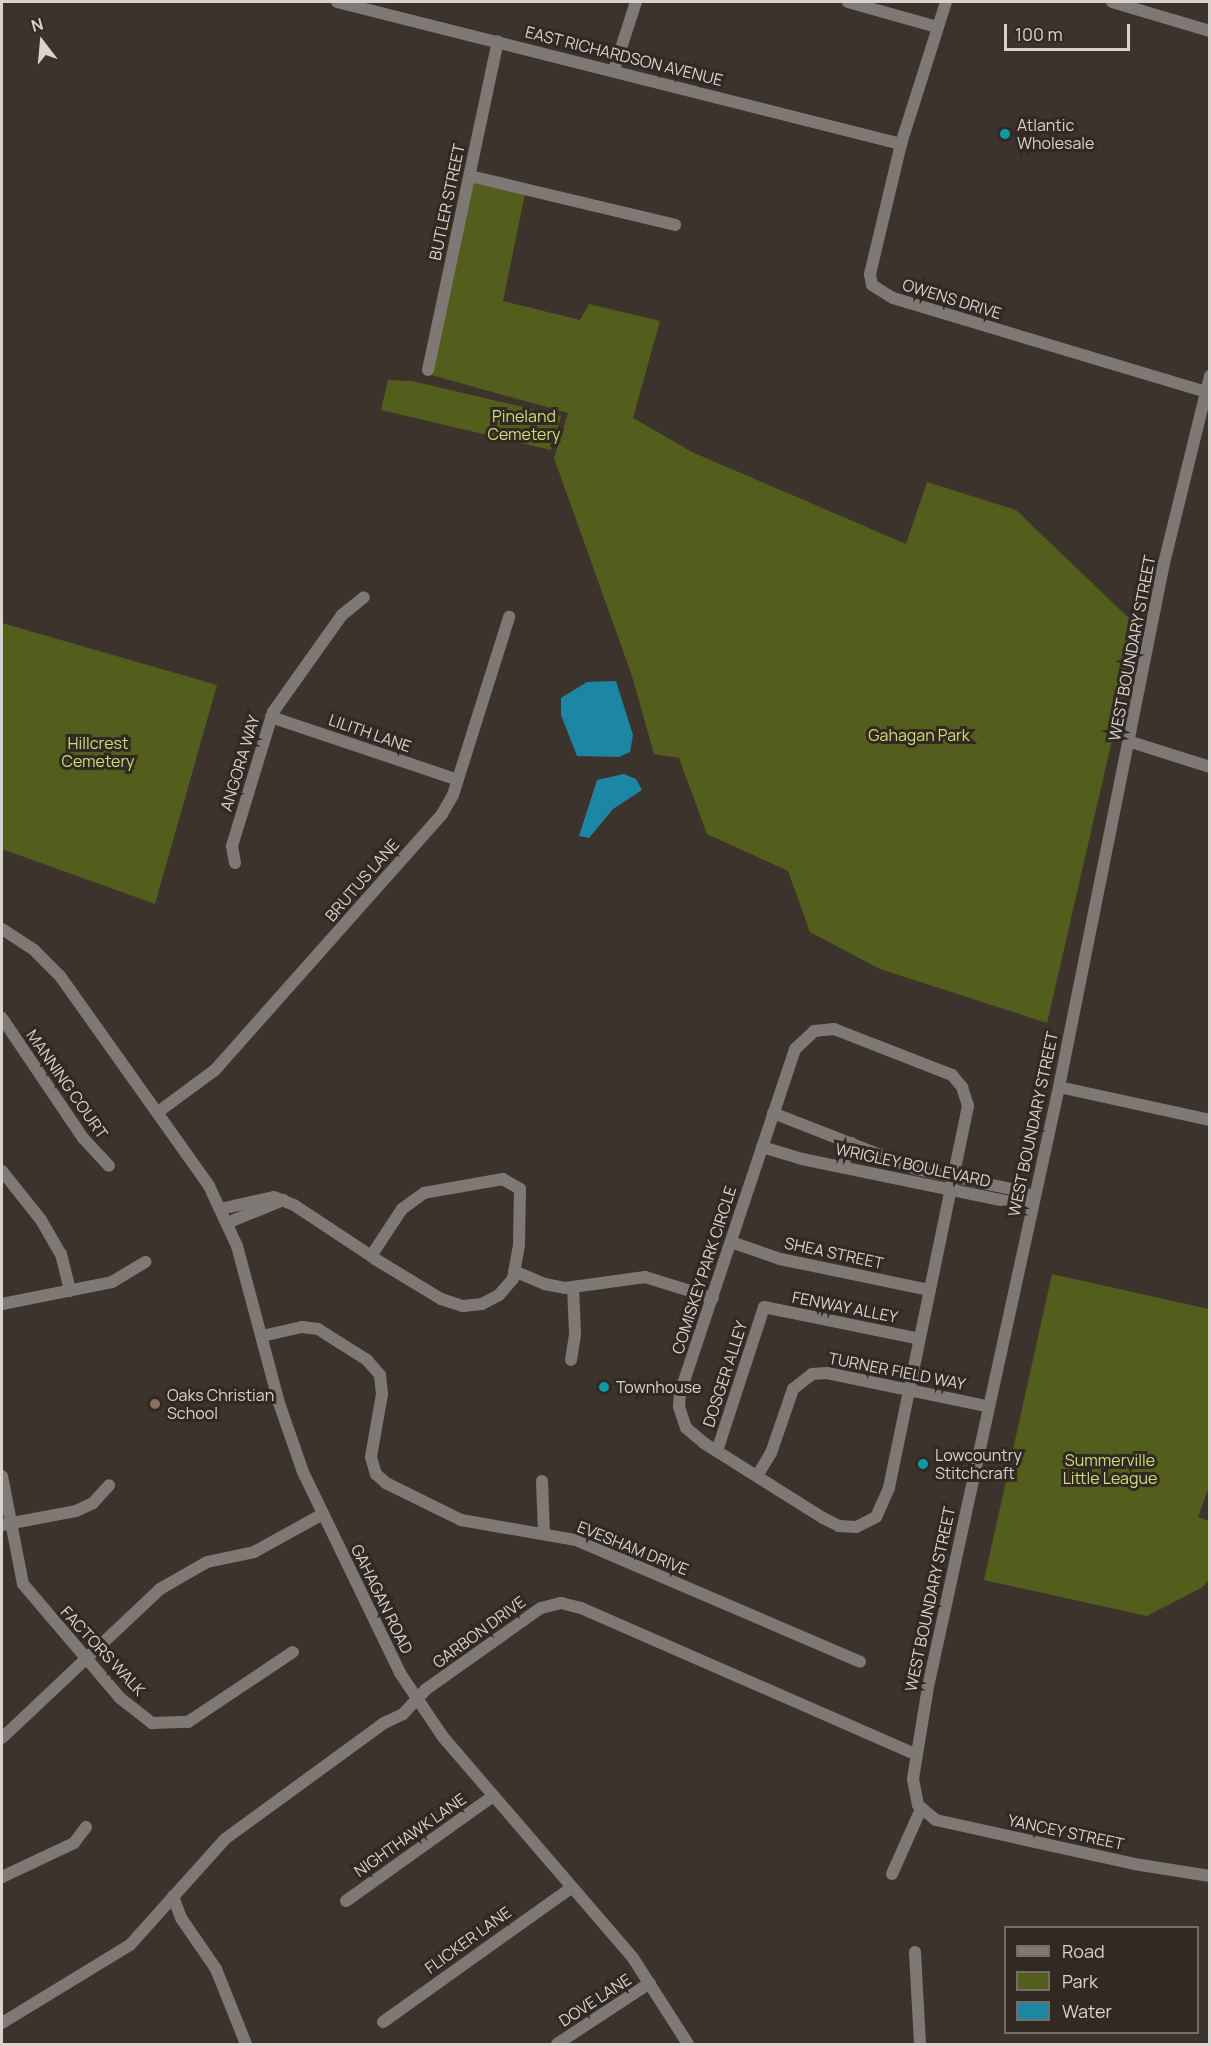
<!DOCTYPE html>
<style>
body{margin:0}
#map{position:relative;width:1211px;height:2046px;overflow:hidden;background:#3c332c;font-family:Manrope,sans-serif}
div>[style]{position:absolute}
.green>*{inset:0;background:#535e1d}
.water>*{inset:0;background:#1c87a4}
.minor>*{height:12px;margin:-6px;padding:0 6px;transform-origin:6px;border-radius:6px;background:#7e7975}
.dots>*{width:16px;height:16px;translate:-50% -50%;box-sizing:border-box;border:3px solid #322922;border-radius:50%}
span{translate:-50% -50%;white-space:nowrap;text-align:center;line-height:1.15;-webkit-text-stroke:6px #322922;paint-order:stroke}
.street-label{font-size:16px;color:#d9d3cf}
.poi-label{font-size:16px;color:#d9d3cf}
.left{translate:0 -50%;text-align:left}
.park-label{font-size:16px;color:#cbdf79}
.frame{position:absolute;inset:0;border:3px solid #d9d3cf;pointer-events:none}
.legend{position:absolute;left:1004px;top:1926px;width:195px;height:108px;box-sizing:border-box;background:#322922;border:2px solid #756d67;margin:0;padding:8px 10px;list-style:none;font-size:18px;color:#d9d3cf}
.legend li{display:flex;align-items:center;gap:12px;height:30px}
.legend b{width:30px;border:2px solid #756d67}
.north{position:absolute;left:12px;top:12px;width:60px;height:60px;-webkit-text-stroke:4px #322922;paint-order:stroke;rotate:344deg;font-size:16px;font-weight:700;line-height:24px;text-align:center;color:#d9d3cf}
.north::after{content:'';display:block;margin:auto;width:21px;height:27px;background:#d9d3cf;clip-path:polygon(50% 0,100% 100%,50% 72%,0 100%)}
.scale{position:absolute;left:1004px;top:24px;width:126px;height:27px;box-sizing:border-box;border:3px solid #d9d3cf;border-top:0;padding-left:8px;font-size:18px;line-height:21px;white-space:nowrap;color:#d9d3cf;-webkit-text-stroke:4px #322922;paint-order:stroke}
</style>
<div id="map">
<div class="green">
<i style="clip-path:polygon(472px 181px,525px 194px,503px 301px,580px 320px,589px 304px,660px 321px,633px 418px,692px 452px,906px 544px,927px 482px,1016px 510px,1138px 627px,1047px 1023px,880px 969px,810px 932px,788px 871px,707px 834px,679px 758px,654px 754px,632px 676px,554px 458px,568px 413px,424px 373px)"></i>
<i style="clip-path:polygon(388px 380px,412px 381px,561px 416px,551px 450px,381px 410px)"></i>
<i style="clip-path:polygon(2px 623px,217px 685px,155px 904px,2px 849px)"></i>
<i style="clip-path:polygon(1052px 1274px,1209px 1309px,1209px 1487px,1198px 1517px,1209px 1521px,1209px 1580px,1201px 1588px,1147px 1616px,984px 1580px)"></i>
</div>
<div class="water">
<i style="clip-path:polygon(616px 681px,633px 735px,630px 752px,619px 757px,577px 756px,561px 715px,561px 698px,587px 682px)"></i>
<i style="clip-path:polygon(624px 774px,636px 779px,642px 790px,613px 809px,589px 838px,579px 836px,597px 780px)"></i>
</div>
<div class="minor">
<i style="left:337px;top:2px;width:582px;rotate:14.13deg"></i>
<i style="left:848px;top:2px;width:92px;rotate:15.7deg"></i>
<i style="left:946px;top:2px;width:149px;rotate:107.6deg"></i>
<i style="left:901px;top:144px;width:134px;rotate:103.4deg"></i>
<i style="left:870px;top:274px;width:11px;rotate:80deg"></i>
<i style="left:872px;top:285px;width:25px;rotate:32deg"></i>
<i style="left:893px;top:298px;width:331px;rotate:16.7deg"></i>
<i style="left:1112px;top:2px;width:102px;rotate:16.5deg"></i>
<i style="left:614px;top:70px;width:71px;rotate:-72.1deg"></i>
<i style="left:470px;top:176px;width:211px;rotate:13.4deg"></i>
<i style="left:428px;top:370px;width:336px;rotate:-78deg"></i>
<i style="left:1210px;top:376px;width:193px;rotate:103.8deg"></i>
<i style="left:1164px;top:563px;width:534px;rotate:101.33deg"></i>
<i style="left:1059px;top:1087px;width:614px;rotate:102.32deg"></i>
<i style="left:928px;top:1687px;width:93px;rotate:99.3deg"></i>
<i style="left:913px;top:1779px;width:26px;rotate:79deg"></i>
<i style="left:918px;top:1805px;width:23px;rotate:40deg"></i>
<i style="left:936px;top:1820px;width:203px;rotate:12.5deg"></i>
<i style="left:1134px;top:1864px;width:77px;rotate:9deg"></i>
<i style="left:271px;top:717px;width:197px;rotate:18.6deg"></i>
<i style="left:1131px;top:742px;width:83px;rotate:17.6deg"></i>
<i style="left:235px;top:863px;width:17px;rotate:-100deg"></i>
<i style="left:232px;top:846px;width:140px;rotate:-73deg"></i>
<i style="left:273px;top:712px;width:119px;rotate:-54.6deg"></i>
<i style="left:342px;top:615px;width:28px;rotate:-39deg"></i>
<i style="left:2px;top:929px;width:38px;rotate:33deg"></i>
<i style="left:34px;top:950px;width:37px;rotate:45deg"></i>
<i style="left:60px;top:976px;width:257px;rotate:54.6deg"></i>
<i style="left:209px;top:1186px;width:66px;rotate:65deg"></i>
<i style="left:237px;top:1246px;width:163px;rotate:75deg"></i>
<i style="left:279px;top:1403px;width:73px;rotate:70.8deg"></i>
<i style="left:303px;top:1472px;width:223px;rotate:64.2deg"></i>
<i style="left:400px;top:1673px;width:77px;rotate:56.1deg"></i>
<i style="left:443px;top:1737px;width:291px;rotate:49.3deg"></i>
<i style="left:633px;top:1958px;width:102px;rotate:57.4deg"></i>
<i style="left:2px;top:1018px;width:145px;rotate:56deg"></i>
<i style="left:83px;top:1138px;width:38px;rotate:47deg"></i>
<i style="left:834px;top:1029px;width:127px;rotate:21.3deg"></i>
<i style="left:952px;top:1075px;width:16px;rotate:50deg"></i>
<i style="left:962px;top:1087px;width:20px;rotate:72deg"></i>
<i style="left:968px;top:1106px;width:390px;rotate:101.7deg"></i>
<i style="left:889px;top:1488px;width:32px;rotate:114deg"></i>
<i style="left:876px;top:1517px;width:22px;rotate:153deg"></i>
<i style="left:856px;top:1527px;width:17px;rotate:-177deg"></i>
<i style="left:839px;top:1526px;width:18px;rotate:-153deg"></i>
<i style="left:823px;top:1518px;width:141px;rotate:-147.8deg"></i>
<i style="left:704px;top:1443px;width:23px;rotate:-140deg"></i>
<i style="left:686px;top:1428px;width:22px;rotate:-108deg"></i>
<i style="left:679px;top:1407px;width:14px;rotate:-86deg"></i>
<i style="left:680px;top:1393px;width:363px;rotate:-71.5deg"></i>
<i style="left:795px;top:1049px;width:26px;rotate:-43deg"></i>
<i style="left:814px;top:1031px;width:20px;rotate:-6deg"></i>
<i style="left:1059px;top:1087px;width:155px;rotate:12.3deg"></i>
<i style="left:158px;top:1112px;width:71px;rotate:-36.4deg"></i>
<i style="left:215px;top:1070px;width:342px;rotate:-48.4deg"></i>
<i style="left:442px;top:814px;width:22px;rotate:-60deg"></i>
<i style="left:453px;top:795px;width:187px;rotate:-72.5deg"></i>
<i style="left:773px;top:1113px;width:154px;rotate:21.4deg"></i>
<i style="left:916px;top:1169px;width:107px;rotate:11.8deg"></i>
<i style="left:1021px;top:1191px;width:14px;rotate:25deg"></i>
<i style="left:762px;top:1147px;width:42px;rotate:16.7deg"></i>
<i style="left:802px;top:1159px;width:223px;rotate:11.7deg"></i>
<i style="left:1020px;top:1204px;width:16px;rotate:-27deg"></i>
<i style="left:842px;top:1167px;width:26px;rotate:-69deg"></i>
<i style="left:2px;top:1171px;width:63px;rotate:51.5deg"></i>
<i style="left:41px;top:1220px;width:39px;rotate:60deg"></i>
<i style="left:61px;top:1254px;width:38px;rotate:76deg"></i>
<i style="left:220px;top:1209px;width:55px;rotate:-12.5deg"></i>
<i style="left:274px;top:1197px;width:22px;rotate:22deg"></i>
<i style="left:294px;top:1205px;width:92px;rotate:33.5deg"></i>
<i style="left:371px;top:1256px;width:5px;rotate:37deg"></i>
<i style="left:375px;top:1259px;width:77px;rotate:31.2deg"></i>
<i style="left:441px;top:1299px;width:23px;rotate:18deg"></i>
<i style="left:463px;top:1306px;width:19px;rotate:-6deg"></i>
<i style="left:482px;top:1304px;width:19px;rotate:-28deg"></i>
<i style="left:499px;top:1295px;width:21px;rotate:-49deg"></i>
<i style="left:513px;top:1279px;width:35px;rotate:-80deg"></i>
<i style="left:519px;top:1245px;width:56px;rotate:-89deg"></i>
<i style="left:520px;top:1189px;width:20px;rotate:-150deg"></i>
<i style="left:503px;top:1179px;width:80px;rotate:170deg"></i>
<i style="left:424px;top:1193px;width:27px;rotate:144deg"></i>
<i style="left:402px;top:1209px;width:56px;rotate:123.4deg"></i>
<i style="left:227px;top:1223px;width:61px;rotate:-22.3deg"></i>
<i style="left:731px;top:1242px;width:52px;rotate:19.1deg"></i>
<i style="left:780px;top:1259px;width:153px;rotate:11.7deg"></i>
<i style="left:514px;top:1271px;width:34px;rotate:23deg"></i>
<i style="left:545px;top:1284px;width:20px;rotate:11deg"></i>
<i style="left:565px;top:1288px;width:81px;rotate:-7.8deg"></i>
<i style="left:645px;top:1277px;width:71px;rotate:17.2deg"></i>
<i style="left:2px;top:1304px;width:112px;rotate:-11.3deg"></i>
<i style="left:112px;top:1282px;width:39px;rotate:-31deg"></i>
<i style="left:262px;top:1336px;width:41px;rotate:-12.7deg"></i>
<i style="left:302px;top:1327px;width:16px;rotate:7deg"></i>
<i style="left:318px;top:1329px;width:58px;rotate:32.3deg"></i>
<i style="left:367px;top:1360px;width:20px;rotate:49deg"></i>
<i style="left:380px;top:1375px;width:19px;rotate:84deg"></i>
<i style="left:382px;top:1394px;width:64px;rotate:99.9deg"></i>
<i style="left:371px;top:1457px;width:18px;rotate:74deg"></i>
<i style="left:376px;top:1474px;width:13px;rotate:42deg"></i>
<i style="left:386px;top:1483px;width:84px;rotate:26.3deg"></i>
<i style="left:461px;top:1520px;width:117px;rotate:9.9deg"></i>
<i style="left:576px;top:1540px;width:309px;rotate:23.2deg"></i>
<i style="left:571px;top:1360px;width:26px;rotate:-81deg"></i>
<i style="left:575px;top:1334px;width:47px;rotate:-92.4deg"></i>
<i style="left:717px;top:1451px;width:151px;rotate:-71.9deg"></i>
<i style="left:764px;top:1307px;width:159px;rotate:11.6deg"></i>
<i style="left:2px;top:1476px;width:110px;rotate:79deg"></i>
<i style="left:23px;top:1584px;width:150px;rotate:49.6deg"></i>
<i style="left:120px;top:1698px;width:41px;rotate:38deg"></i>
<i style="left:152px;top:1723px;width:36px;rotate:-2deg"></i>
<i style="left:188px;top:1722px;width:126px;rotate:-33.7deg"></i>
<i style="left:757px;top:1476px;width:27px;rotate:-59deg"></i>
<i style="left:771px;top:1453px;width:68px;rotate:-71deg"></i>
<i style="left:793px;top:1389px;width:24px;rotate:-38deg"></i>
<i style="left:812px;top:1374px;width:15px;rotate:-4deg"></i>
<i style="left:827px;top:1373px;width:163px;rotate:11.7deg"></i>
<i style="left:542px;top:1481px;width:51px;rotate:87.8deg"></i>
<i style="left:2px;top:1525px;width:75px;rotate:-10.7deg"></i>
<i style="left:76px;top:1511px;width:19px;rotate:-25deg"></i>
<i style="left:93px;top:1503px;width:24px;rotate:-48deg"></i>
<i style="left:2px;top:1738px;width:217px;rotate:-43.3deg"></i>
<i style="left:160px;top:1589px;width:54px;rotate:-29.9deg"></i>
<i style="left:207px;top:1562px;width:48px;rotate:-12deg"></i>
<i style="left:254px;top:1552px;width:77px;rotate:-28.9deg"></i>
<i style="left:892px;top:1874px;width:71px;rotate:-66deg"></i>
<i style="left:2px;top:1877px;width:80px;rotate:-25.3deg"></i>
<i style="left:74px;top:1843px;width:20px;rotate:-53deg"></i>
<i style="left:173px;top:1896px;width:23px;rotate:70deg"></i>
<i style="left:181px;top:1918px;width:62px;rotate:55.5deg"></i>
<i style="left:216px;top:1969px;width:81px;rotate:68.2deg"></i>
<i style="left:346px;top:1901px;width:181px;rotate:-35.5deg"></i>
<i style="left:915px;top:1952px;width:92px;rotate:86.9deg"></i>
<i style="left:383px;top:2022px;width:232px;rotate:-35.5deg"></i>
<i style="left:2px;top:2023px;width:150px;rotate:-31.4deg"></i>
<i style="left:130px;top:1945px;width:142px;rotate:-48.1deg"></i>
<i style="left:225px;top:1839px;width:197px;rotate:-36.1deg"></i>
<i style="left:384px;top:1723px;width:21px;rotate:-25deg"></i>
<i style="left:403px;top:1714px;width:33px;rotate:-47deg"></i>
<i style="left:425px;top:1690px;width:142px;rotate:-35.3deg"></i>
<i style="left:541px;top:1608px;width:21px;rotate:-14deg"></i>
<i style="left:561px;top:1603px;width:21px;rotate:14deg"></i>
<i style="left:581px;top:1608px;width:365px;rotate:23.6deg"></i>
<i style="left:557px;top:2044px;width:111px;rotate:-33.3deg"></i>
</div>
<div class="dots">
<i style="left:1005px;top:134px;background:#0f9aa8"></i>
<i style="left:604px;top:1387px;background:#0f9aa8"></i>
<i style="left:155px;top:1404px;background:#8d6e63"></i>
<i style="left:923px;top:1464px;background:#0f9aa8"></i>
</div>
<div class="street-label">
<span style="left:624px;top:56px;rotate:14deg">EAST RICHARDSON AVENUE</span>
<span style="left:447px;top:202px;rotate:-78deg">BUTLER STREET</span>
<span style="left:952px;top:299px;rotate:17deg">OWENS DRIVE</span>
<span style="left:1132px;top:648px;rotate:-79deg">WEST BOUNDARY STREET</span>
<span style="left:370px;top:733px;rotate:19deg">LILITH LANE</span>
<span style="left:240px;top:763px;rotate:-73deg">ANGORA WAY</span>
<span style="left:362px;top:880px;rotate:-49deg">BRUTUS LANE</span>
<span style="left:67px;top:1084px;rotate:55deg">MANNING COURT</span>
<span style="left:1033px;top:1124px;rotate:-78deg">WEST BOUNDARY STREET</span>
<span style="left:913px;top:1165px;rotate:12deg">WRIGLEY BOULEVARD</span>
<span style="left:834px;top:1253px;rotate:12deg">SHEA STREET</span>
<span style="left:704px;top:1270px;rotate:-72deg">COMISKEY PARK CIRCLE</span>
<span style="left:845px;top:1307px;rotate:11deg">FENWAY ALLEY</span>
<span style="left:897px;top:1371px;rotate:11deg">TURNER FIELD WAY</span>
<span style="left:725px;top:1374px;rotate:-72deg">DOSGER ALLEY</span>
<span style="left:633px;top:1548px;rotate:22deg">EVESHAM DRIVE</span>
<span style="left:382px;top:1599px;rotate:64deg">GAHAGAN ROAD</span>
<span style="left:930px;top:1599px;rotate:-78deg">WEST BOUNDARY STREET</span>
<span style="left:479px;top:1632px;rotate:-36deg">GARBON DRIVE</span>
<span style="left:103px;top:1651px;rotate:47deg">FACTORS WALK</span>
<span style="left:1066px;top:1832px;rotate:12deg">YANCEY STREET</span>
<span style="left:410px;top:1835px;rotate:-35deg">NIGHTHAWK LANE</span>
<span style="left:468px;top:1940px;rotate:-36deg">FLICKER LANE</span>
<span style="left:595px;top:2000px;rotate:-33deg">DOVE LANE</span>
</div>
<div class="poi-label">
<span class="left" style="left:1017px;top:134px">Atlantic<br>Wholesale</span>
<span class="left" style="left:616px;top:1387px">Townhouse</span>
<span class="left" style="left:167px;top:1404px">Oaks Christian<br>School</span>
<span class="left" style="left:935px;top:1464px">Lowcountry<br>Stitchcraft</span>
</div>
<div class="park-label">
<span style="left:524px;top:425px">Pineland<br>Cemetery</span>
<span style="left:919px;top:735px">Gahagan Park</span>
<span style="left:98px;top:752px">Hillcrest<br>Cemetery</span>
<span style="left:1110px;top:1469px">Summerville<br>Little League</span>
</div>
<div class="frame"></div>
<ul class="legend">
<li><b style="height:8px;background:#7e7975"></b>Road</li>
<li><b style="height:16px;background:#535e1d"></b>Park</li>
<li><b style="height:16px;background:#1c87a4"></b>Water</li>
</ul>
<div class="north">N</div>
<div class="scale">100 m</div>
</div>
